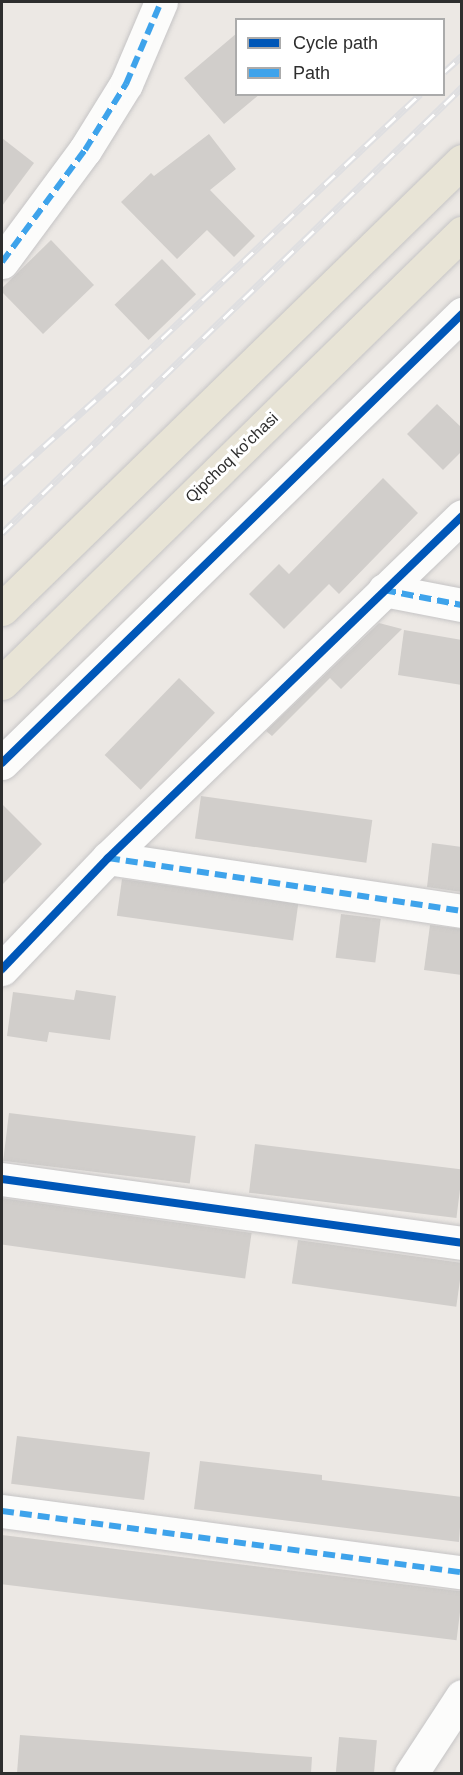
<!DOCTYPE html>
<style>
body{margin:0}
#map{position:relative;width:463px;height:1775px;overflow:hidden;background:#ece8e4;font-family:Arial,sans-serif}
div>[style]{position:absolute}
.building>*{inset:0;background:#d1cecb;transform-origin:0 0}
.roads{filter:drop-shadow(0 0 2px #c5c4c5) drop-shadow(0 0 2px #c5c4c5)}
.minor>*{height:33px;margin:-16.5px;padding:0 16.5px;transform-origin:16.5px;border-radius:16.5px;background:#fcfcfb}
.major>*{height:33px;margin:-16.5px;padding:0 16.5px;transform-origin:16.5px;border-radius:16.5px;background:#e8e4d6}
.rail>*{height:7px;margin-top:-3.5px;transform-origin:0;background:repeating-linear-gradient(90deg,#fff 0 14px,#dfdfe1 0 28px);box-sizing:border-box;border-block:2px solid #dfdfe1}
.quiet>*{height:6px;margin-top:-3px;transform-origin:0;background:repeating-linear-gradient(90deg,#3ea3eb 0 12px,transparent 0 18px)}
.cycleway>*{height:8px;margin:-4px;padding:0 4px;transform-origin:4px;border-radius:4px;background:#0057b8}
span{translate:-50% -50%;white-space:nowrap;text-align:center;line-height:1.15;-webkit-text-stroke:6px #fff;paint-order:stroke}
.street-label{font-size:16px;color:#2e2e2e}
.frame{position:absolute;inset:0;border:3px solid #2e2e2e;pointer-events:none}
.legend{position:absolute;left:235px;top:18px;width:210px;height:78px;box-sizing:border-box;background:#fff;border:2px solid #ababab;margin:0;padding:8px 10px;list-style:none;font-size:18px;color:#2e2e2e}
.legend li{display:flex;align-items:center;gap:12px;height:30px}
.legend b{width:30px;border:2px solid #ababab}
</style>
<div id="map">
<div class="building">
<i style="clip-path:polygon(237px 33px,237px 94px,260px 94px,224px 124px,184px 78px)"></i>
<i style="clip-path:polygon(209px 134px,236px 169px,210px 190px,255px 236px,234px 257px,207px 230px,177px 259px,121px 202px,151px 173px,154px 176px)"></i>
<i style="clip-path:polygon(2px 138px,34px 163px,2px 206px)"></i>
<i style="clip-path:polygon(51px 240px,94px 285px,43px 334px,2px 292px,2px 288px)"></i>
<i style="left:162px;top:259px;width:49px;height:66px;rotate:46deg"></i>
<i style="clip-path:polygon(437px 404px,462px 428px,462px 451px,443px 470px,407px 434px)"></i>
<i style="clip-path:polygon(383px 478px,418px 513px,339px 594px,329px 584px,284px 629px,249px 594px,279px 564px,289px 574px)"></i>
<i style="clip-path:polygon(379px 623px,402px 629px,341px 689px,330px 678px,272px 736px,266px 731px)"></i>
<i style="clip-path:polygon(404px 630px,462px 640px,462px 685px,398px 675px)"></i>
<i style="left:179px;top:678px;width:50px;height:107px;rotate:44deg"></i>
<i style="left:201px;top:796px;width:173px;height:43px;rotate:8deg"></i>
<i style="clip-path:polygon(2px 804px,42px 844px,2px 885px)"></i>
<i style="clip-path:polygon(432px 843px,462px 847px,462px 892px,427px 887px)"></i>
<i style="left:122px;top:879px;width:178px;height:37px;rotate:8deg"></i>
<i style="left:341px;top:914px;width:40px;height:44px;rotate:7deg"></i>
<i style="clip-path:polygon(430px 925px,462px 929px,462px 975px,424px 970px)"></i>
<i style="clip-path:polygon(76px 990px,116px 996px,110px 1040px,49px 1032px,47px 1042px,7px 1036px,13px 992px,74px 1000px)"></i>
<i style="left:9px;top:1113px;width:188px;height:48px;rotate:7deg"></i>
<i style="left:255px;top:1144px;width:209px;height:49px;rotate:7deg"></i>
<i style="left:2px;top:1198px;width:252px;height:46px;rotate:8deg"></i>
<i style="left:298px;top:1240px;width:166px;height:44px;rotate:8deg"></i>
<i style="left:17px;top:1436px;width:134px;height:48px;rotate:7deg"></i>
<i style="clip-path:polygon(200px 1461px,322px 1475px,322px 1480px,462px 1497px,459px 1542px,194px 1509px)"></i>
<i style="left:2px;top:1535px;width:464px;height:49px;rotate:7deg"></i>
<i style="clip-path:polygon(20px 1735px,312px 1757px,311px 1773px,17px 1773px)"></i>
<i style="left:339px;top:1737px;width:38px;height:36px;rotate:5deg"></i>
</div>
<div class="roads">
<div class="minor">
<i style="left:2px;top:262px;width:139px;rotate:-53.5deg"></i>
<i style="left:85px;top:150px;width:78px;rotate:-58.2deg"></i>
<i style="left:126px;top:84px;width:89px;rotate:-66.9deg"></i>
<i style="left:384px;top:590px;width:79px;rotate:10.9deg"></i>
<i style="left:2px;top:763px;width:643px;rotate:-44.31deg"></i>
<i style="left:108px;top:858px;width:358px;rotate:8.5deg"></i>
<i style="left:2px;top:969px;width:153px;rotate:-46.3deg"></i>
<i style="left:108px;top:858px;width:492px;rotate:-44deg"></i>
<i style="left:2px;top:1179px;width:464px;rotate:7.9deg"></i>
<i style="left:2px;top:1511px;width:464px;rotate:7.6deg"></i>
<i style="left:411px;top:1774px;width:93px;rotate:-56.8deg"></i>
</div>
<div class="major">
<i style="left:2px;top:609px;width:642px;rotate:-44.24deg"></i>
<i style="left:2px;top:683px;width:644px;rotate:-44.37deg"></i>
</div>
</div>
<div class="rail">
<i style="left:444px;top:72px;width:24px;rotate:-42deg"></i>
<i style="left:2px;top:484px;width:160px;rotate:-42deg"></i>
<i style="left:121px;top:377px;width:412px;rotate:-43.4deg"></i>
<i style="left:2px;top:533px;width:641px;rotate:-44.11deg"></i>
</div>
<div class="quiet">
<i style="left:2px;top:262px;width:139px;rotate:-53.5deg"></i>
<i style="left:85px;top:150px;width:78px;rotate:-58.2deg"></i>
<i style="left:126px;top:84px;width:89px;rotate:-66.9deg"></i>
<i style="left:384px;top:590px;width:79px;rotate:10.9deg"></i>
<i style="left:108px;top:858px;width:358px;rotate:8.5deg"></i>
<i style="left:2px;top:1511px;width:464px;rotate:7.6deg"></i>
</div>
<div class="cycleway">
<i style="left:2px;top:763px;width:643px;rotate:-44.31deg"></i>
<i style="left:2px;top:969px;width:153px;rotate:-46.3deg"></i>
<i style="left:108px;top:858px;width:492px;rotate:-44deg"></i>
<i style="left:2px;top:1179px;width:464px;rotate:7.9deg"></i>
</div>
<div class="street-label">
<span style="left:232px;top:458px;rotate:-44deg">Qipchoq ko'chasi</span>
</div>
<div class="frame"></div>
<ul class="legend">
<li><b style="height:8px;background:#0057b8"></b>Cycle path</li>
<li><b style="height:8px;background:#3ea3eb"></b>Path</li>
</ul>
</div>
